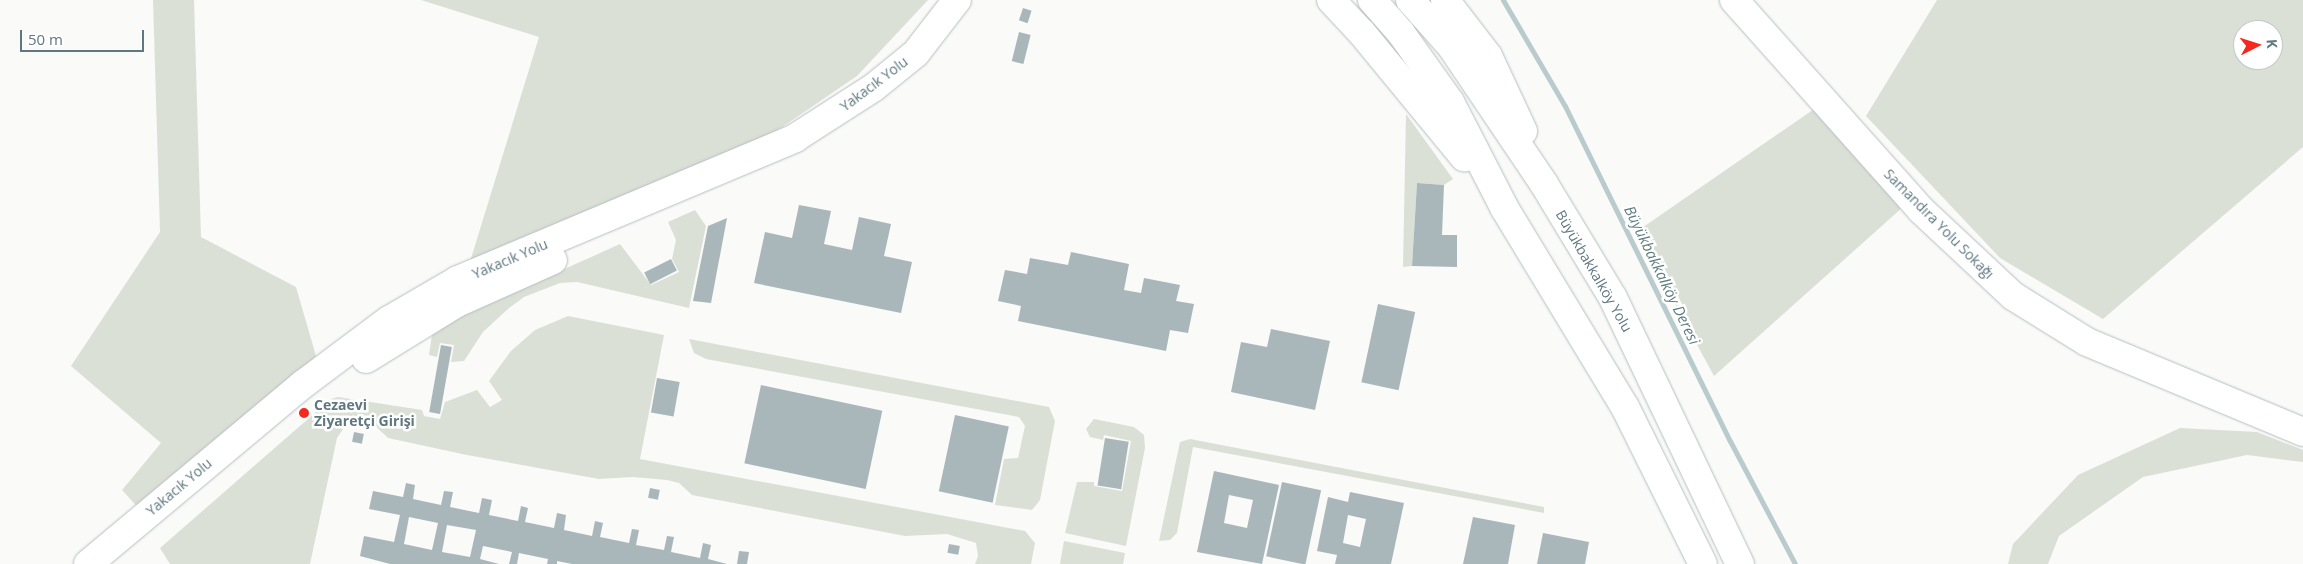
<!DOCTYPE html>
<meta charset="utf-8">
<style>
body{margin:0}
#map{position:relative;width:2303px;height:564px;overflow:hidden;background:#fafaf8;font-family:"Open Sans",sans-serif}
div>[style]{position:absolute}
.green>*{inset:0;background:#dbe0d6}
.stream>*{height:5px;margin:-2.5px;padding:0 2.5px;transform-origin:2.5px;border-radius:2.5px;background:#b9cbcd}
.building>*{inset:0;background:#a9b7bb;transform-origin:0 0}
.roads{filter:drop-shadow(0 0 1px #b5bec1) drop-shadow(0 0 1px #b5bec1)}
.secondary>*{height:28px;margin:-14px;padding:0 14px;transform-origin:14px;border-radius:14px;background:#fff}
.trunk>*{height:28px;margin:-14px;padding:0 14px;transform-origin:14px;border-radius:14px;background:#fff}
.dots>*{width:14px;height:14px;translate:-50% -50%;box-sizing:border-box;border:2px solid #fff;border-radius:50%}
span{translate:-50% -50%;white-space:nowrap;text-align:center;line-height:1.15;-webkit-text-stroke:5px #fff;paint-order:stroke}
.street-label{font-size:14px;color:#5e7780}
.poi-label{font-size:14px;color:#5e7780;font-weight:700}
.left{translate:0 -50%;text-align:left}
.water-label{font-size:15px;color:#5d7c7f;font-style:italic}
.north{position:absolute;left:2233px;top:20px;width:50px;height:50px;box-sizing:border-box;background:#fff;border:1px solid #bfc9cc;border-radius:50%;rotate:85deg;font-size:14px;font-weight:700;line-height:20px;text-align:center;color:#5e7780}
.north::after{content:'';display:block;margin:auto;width:18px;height:22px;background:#f6271c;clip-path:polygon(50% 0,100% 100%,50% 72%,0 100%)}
.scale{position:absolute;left:20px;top:30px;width:124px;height:22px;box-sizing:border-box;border:2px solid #5e7780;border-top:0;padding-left:6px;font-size:15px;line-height:18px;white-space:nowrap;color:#5e7780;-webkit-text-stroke:4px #fff;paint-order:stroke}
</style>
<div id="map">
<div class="green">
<i style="clip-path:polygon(153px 0,194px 0,201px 237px,296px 287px,316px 356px,142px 512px,122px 490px,161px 443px,71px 366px,160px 232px)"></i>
<i style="clip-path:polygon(421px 0,928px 0,857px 76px,760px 142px,469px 265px,539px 37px)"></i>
<i style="clip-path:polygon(evenodd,1937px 0,2303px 0,2303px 147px,2103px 319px,2000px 258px,1866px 116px,1937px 0,2243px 30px,2273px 30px,2273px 60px,2243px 60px,2243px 30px)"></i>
<i style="clip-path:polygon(1820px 105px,1903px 207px,1714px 376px,1636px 232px)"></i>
<i style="clip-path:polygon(1406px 114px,1453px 179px,1444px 185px,1417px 183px,1412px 266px,1403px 267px)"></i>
<i style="clip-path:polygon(695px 210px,706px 226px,689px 308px,577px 282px,560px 283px,524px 297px,509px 308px,483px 332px,464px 361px,451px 362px,454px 345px,440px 343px,437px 357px,429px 355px,432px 334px,451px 320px,620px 244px,651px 285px,679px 272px,672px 259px,676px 240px,668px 222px)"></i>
<i style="clip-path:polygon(568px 316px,664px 335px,640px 459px,1025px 531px,1035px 543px,1031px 564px,975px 564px,978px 556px,976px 543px,947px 534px,905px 536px,692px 495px,679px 483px,667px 480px,633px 477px,599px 479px,467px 455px,388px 438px,370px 421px,354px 420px,347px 423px,337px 438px,310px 564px,170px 564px,160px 548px,331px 399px,338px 397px,422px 410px,424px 416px,440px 419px,445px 402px,477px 390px,490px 407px,502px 400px,489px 381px,511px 351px,535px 330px)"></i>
<i style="clip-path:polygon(689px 339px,1049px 407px,1055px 421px,1040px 500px,1032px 510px,995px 505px,1004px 459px,1018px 458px,1025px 426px,1019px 417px,706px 359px,694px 353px)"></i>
<i style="clip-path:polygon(1094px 419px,1134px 427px,1144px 435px,1145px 448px,1126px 546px,1065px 533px,1077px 482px,1094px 482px,1094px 486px,1122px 491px,1131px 441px,1104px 435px,1103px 440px,1090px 437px,1086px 429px)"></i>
<i style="clip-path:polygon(2180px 428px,2257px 432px,2303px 450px,2303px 462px,2247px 455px,2143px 477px,2059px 536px,2048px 564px,2008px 564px,2013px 544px,2078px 475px)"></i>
<i style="clip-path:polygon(1190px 439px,1544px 507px,1544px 513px,1193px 447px,1177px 533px,1170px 540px,1159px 541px,1180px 442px)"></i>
<i style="clip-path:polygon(1064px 541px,1125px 553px,1123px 564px,1060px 564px)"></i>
</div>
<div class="stream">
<i style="left:1503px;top:0;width:123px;rotate:59.7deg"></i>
<i style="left:1565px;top:106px;width:373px;rotate:63.8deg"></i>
<i style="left:1730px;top:441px;width:139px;rotate:62.1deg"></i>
</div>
<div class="building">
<i style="left:1023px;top:8px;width:9px;height:13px;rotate:18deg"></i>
<i style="left:1019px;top:32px;width:12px;height:30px;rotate:14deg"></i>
<i style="clip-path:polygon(1417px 183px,1444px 185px,1442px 235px,1457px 235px,1457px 267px,1412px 266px)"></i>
<i style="clip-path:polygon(799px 205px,831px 211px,824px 244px,852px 250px,859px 217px,891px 224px,884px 256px,912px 262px,901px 313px,754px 283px,765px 232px,792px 238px)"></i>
<i style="clip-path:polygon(727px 218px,711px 303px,693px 301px,708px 226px)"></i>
<i style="clip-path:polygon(1071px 252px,1129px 264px,1124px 290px,1141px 293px,1144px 278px,1180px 285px,1176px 301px,1194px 304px,1188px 333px,1170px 330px,1166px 351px,1018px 321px,1021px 306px,998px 301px,1005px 270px,1027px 274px,1030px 258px,1068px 265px)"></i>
<i style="left:671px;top:259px;width:13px;height:30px;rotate:63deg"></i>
<i style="left:1378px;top:304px;width:38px;height:80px;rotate:12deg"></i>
<i style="clip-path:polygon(1271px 329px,1330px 341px,1315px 410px,1231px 392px,1241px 342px,1267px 347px)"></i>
<i style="left:441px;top:345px;width:11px;height:68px;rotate:10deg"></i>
<i style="left:657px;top:378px;width:23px;height:35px;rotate:10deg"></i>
<i style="left:761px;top:385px;width:124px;height:80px;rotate:12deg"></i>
<i style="left:955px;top:415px;width:55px;height:78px;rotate:12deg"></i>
<i style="left:354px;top:432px;width:10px;height:10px;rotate:11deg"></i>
<i style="left:1105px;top:438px;width:24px;height:48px;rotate:9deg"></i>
<i style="clip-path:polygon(evenodd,1214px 471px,1279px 485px,1262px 564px,1197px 552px,1214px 471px,1229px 495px,1253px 500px,1247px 528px,1224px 523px,1229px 495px)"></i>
<i style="left:1282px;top:482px;width:40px;height:76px;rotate:12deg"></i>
<i style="clip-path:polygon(evenodd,406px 483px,415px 485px,413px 499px,441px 505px,444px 491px,453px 492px,450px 507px,479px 513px,482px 498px,492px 500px,489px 515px,518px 521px,521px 506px,528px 508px,525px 522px,554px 528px,557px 513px,566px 515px,564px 530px,592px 536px,595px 521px,603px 523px,600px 537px,629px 543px,632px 529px,639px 530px,636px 545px,664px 550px,667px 536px,674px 537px,671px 552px,700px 558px,703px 543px,711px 545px,708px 559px,727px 564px,572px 564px,557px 561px,557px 564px,547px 564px,548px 559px,519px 553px,517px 564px,509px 564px,512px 552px,483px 546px,480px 559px,499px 564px,390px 564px,360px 556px,364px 536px,394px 542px,400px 515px,369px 509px,373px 491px,403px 497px,406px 483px,409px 517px,438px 523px,432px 550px,404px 544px,409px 517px,406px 483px,447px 525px,476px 530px,470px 557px,442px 552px,447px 525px)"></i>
<i style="left:650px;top:488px;width:10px;height:10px;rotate:11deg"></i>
<i style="clip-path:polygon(evenodd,1350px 492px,1404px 503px,1391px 564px,1335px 564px,1337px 555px,1317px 551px,1328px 497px,1348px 502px,1350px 492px,1348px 515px,1366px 519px,1360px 547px,1343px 543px,1348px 515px)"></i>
<i style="clip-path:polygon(1473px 517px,1515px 525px,1508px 564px,1463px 564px)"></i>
<i style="clip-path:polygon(1543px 533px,1589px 542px,1585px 564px,1537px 564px)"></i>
<i style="left:949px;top:544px;width:11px;height:9px;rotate:10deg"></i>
<i style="clip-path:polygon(739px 551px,749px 552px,747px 564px,737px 564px)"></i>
</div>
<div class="roads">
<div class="secondary">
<i style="left:1734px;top:0;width:281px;rotate:48.3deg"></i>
<i style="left:1921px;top:210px;width:126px;rotate:43.1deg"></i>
<i style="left:2013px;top:296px;width:87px;rotate:31.9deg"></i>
<i style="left:2087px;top:342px;width:234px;rotate:22.6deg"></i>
<i style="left:366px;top:359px;width:107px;rotate:-31.6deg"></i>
<i style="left:457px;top:303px;width:105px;rotate:-24.1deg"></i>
<i style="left:88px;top:564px;width:279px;rotate:-39.9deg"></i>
<i style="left:302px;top:385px;width:109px;rotate:-36.8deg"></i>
<i style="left:389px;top:320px;width:80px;rotate:-30.1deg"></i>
<i style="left:458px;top:280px;width:366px;rotate:-22.8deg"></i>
<i style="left:795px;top:138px;width:93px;rotate:-32.7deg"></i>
<i style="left:873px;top:88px;width:55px;rotate:-39.1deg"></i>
<i style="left:916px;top:53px;width:67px;rotate:-52.3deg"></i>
</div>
<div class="trunk">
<i style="left:1331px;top:0;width:45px;rotate:46.8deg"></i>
<i style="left:1362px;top:33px;width:161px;rotate:50.6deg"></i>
<i style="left:1372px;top:0;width:44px;rotate:48.7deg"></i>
<i style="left:1401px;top:33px;width:85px;rotate:54.6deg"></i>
<i style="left:1450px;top:102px;width:120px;rotate:62.8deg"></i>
<i style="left:1505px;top:209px;width:232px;rotate:58.8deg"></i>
<i style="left:1625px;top:407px;width:175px;rotate:63.6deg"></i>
<i style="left:1410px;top:0;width:62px;rotate:48.3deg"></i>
<i style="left:1451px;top:46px;width:166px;rotate:56deg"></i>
<i style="left:1544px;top:184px;width:133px;rotate:58.8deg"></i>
<i style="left:1613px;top:298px;width:295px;rotate:64.5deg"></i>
<i style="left:1445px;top:0;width:71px;rotate:52.5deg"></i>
<i style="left:1488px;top:56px;width:83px;rotate:65deg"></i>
</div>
</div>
<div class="dots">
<i style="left:304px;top:413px;background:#f6271c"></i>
</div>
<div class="street-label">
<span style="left:874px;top:84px;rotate:-37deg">Yakacık Yolu</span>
<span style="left:1939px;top:224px;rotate:45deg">Samandıra Yolu Sokağı</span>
<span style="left:510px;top:259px;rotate:-23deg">Yakacık Yolu</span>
<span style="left:1594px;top:271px;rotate:60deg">Büyükbakkalköy Yolu</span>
<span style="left:179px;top:487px;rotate:-40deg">Yakacık Yolu</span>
</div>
<div class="poi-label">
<span class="left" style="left:314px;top:413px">Cezaevi<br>Ziyaretçi Girişi</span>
</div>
<div class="water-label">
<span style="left:1662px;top:275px;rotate:64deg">Büyükbakkalköy Deresi</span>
</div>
<div class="north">K</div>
<div class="scale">50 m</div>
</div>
